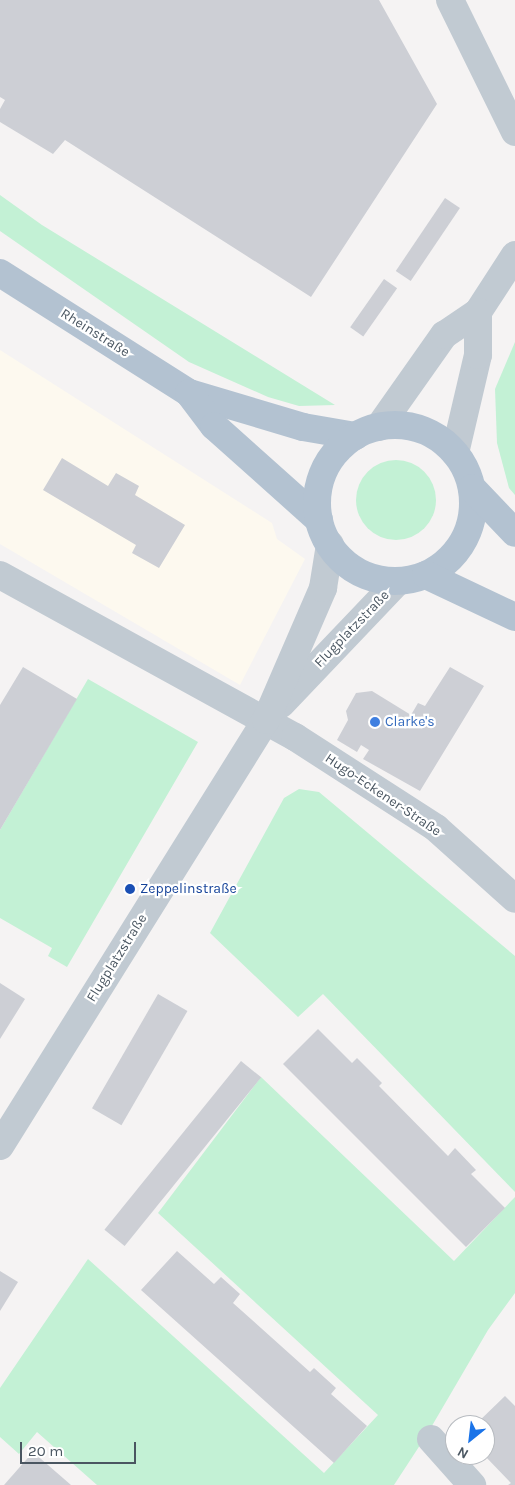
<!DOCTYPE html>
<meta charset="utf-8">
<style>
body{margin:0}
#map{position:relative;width:515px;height:1485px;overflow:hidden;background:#f5f3f3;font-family:Karla,sans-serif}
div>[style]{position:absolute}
.commercial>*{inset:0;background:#fdf9ef}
.green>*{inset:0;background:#c3f1d5}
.round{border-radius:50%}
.building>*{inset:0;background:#cdcfd5;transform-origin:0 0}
.minor>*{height:28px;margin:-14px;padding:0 14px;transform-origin:14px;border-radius:14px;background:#c1cad2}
.major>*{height:28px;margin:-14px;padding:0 14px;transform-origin:14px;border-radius:14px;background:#b3c2d1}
.major>.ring{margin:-14px;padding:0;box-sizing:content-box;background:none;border:28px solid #b3c2d1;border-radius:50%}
.dots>*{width:14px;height:14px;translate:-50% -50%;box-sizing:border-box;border:2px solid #fff;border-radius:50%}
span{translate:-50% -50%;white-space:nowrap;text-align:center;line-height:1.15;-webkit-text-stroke:4.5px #fff;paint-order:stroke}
.street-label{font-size:14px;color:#4a5661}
.shop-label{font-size:14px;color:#366cbe}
.left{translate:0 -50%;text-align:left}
.transit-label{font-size:14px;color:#164399}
.north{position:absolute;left:445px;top:1415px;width:50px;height:50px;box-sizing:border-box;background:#fff;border:1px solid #b7bbc0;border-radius:50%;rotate:209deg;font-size:14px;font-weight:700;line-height:20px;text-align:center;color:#4a5661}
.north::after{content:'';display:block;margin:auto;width:18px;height:22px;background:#1a73e8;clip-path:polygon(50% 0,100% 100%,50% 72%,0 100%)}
.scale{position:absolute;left:20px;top:1442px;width:116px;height:22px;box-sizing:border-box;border:2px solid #4a5661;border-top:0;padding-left:6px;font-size:15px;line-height:18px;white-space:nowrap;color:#4a5661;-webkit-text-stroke:4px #fff;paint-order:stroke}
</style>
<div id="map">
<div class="commercial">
<i style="clip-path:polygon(0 350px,272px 523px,277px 539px,305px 559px,240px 685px,0 544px)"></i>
</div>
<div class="green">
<i style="clip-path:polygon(0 195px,42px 225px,335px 405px,299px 406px,268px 397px,189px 362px,0 231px)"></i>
<i style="clip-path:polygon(515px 342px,515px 495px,509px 488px,497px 443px,495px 389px)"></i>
<i class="round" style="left:356px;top:460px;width:80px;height:80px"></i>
<i style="clip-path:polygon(88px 679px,198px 742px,67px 967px,48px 956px,52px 948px,0 918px,0 830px)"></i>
<i style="clip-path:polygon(299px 789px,319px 792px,515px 956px,515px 1192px,323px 994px,298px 1017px,210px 933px,284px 798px)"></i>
<i style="clip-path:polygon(261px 1077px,454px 1261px,515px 1197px,515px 1293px,488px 1330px,426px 1436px,394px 1485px,97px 1485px,37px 1432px,19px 1454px,0 1437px,0 1388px,88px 1259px,324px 1473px,378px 1415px,158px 1213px)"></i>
</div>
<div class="building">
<i style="clip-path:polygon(0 0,379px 0,437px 104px,311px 297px,65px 140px,53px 154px,0 122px,0 109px,5px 100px,0 97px)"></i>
<i style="left:445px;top:198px;width:18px;height:88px;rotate:34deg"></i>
<i style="left:384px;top:279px;width:16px;height:59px;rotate:35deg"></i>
<i style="clip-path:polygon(62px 458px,108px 486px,116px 473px,139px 486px,135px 495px,185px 525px,159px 568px,132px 553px,136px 545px,43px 490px)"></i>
<i style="clip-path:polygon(23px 667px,77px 699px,0 830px,0 705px)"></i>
<i style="clip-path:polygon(450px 667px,484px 686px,420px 791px,363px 759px,369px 750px,361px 745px,357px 752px,337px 740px,348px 720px,346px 711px,356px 693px,372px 691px,411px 715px,418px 703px,425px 706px)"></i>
<i style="clip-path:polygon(0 983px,25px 999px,0 1039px)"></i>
<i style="left:158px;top:994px;width:34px;height:132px;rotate:30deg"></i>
<i style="clip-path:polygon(318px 1029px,352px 1063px,357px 1058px,382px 1083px,379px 1086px,448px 1156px,455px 1148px,476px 1170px,471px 1174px,505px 1208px,466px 1247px,283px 1064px)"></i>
<i style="left:241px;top:1061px;width:26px;height:217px;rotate:39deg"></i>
<i style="clip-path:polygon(177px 1251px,214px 1284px,221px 1277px,240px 1294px,233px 1303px,310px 1372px,314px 1368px,336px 1388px,331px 1394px,367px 1426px,334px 1463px,141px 1290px)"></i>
<i style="clip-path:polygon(0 1271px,18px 1282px,0 1311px)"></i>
<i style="clip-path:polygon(505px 1396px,515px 1406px,515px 1485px,508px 1485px,511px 1483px,484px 1455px,485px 1425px,475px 1425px)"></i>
<i style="clip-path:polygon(33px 1452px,71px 1485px,4px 1485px)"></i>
</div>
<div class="minor">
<i style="left:450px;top:0;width:147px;rotate:63.8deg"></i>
<i style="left:379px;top:427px;width:113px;rotate:-54.8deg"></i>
<i style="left:444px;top:335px;width:41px;rotate:-34.1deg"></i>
<i style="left:478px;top:312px;width:68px;rotate:-57deg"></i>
<i style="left:455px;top:453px;width:101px;rotate:-76.8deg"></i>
<i style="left:478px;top:355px;width:43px;rotate:-90deg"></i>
<i style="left:0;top:575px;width:337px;rotate:28.8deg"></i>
<i style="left:295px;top:737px;width:168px;rotate:32.8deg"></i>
<i style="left:436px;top:828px;width:106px;rotate:41.9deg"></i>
<i style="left:281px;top:704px;width:168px;rotate:-46.4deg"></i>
<i style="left:0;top:1146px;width:502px;rotate:-58.02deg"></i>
<i style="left:266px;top:720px;width:144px;rotate:-66.6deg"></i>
<i style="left:323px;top:588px;width:44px;rotate:-80.8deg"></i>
<i style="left:431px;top:1439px;width:62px;rotate:48.3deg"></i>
</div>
<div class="major">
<i style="left:0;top:273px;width:224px;rotate:32.4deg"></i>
<i style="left:189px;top:393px;width:119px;rotate:16.6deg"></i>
<i style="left:303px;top:427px;width:53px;rotate:9.8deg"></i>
<i style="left:189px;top:393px;width:41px;rotate:52.9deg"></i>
<i style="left:214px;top:426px;width:141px;rotate:41.8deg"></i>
<i class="ring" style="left:317px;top:425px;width:128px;height:128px"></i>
<i style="left:472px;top:488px;width:62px;rotate:46.3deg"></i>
<i style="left:426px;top:575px;width:98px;rotate:25.3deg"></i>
</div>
<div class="dots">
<i style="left:375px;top:722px;background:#3f7fe0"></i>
<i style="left:130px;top:889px;background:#1a4fb4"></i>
</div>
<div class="street-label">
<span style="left:95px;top:333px;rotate:32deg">Rheinstraße</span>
<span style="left:352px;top:629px;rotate:-46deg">Flugplatzstraße</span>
<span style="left:383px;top:795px;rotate:34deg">Hugo-Eckener-Straße</span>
<span style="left:117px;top:958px;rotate:-58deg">Flugplatzstraße</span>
</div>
<div class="shop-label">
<span class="left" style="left:385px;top:722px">Clarke's</span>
</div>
<div class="transit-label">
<span class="left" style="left:140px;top:889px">Zeppelinstraße</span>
</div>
<div class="north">N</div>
<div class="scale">20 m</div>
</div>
